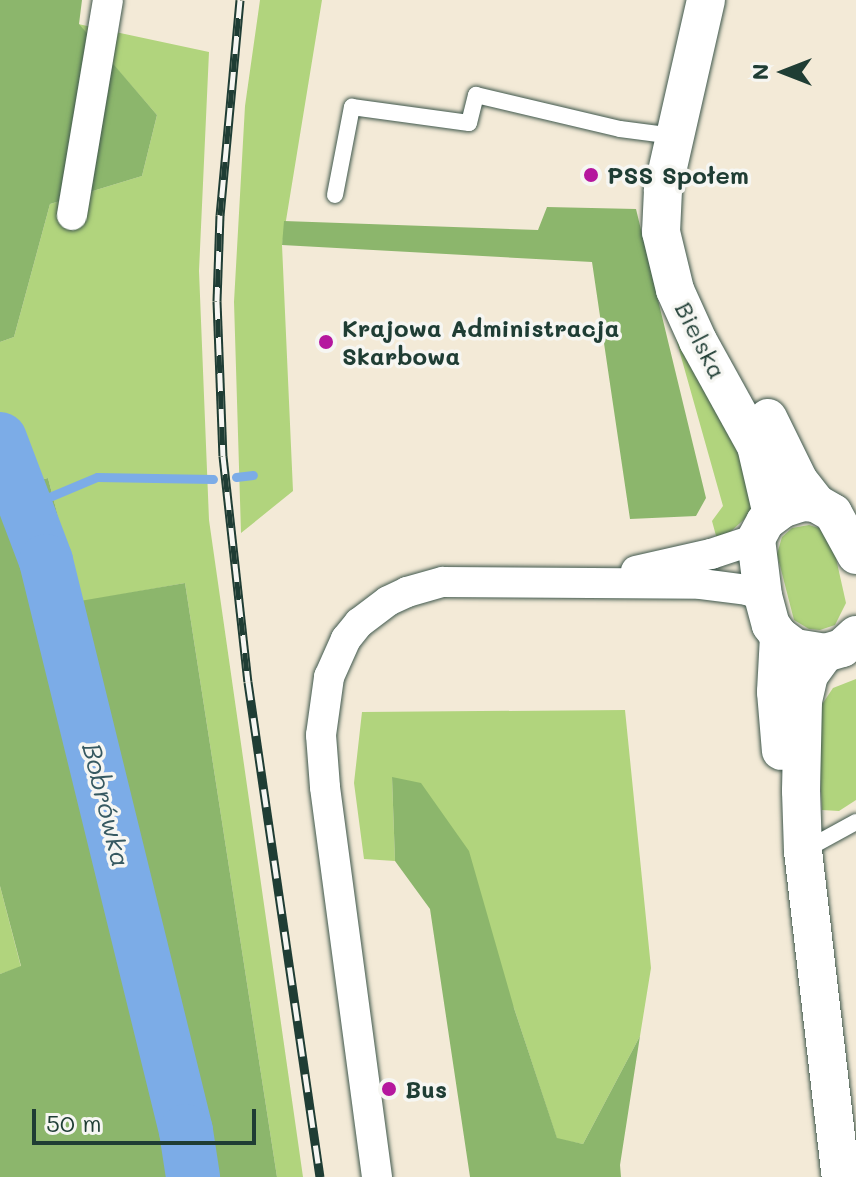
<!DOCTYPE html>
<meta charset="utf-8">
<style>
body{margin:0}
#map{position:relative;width:856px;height:1177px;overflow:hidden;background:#f3ead7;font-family:Mali,sans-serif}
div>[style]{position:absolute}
.green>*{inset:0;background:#b1d47d}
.forest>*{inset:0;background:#8cb66c}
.stream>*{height:9px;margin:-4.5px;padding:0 4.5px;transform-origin:4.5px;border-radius:4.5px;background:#7cace7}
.river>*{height:54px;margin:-27px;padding:0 27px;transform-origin:27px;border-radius:27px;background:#7cace7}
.roads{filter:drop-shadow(0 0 2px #3f574c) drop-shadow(0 0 2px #3f574c)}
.service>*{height:16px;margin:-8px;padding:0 8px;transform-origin:8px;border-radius:8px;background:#fff}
.minor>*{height:30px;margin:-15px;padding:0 15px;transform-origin:15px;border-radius:15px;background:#fff}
.tertiary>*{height:38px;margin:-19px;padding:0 19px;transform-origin:19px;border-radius:19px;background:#fff}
.rail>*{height:9px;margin-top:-4.5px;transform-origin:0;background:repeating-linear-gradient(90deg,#f6f6f2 0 18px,#1f3d34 0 36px);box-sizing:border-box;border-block:2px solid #1f3d34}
.dots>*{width:22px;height:22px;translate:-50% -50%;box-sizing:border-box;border:4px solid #f6f6f2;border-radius:50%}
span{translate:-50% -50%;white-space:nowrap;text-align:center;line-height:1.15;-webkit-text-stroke:7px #f6f6f2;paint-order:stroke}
.poi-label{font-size:24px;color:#1f3d34;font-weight:700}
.left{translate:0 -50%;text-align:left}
.street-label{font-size:24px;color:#1f3d34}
.water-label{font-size:26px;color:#365961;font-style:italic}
.north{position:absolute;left:744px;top:32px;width:80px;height:80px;-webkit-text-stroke:6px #f6f6f2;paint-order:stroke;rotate:270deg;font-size:22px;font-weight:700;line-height:32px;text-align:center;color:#1f3d34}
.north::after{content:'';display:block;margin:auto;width:28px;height:36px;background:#1f3d34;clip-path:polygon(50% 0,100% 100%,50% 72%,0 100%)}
.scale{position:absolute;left:32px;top:1109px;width:224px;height:36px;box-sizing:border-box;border:4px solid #1f3d34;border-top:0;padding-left:10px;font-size:24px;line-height:28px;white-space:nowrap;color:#1f3d34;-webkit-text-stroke:6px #f6f6f2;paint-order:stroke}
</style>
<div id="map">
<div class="green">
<i style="clip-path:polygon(260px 0,322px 0,282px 245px,293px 491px,241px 533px,234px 302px,245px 106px)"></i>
<i style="clip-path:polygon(78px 24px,209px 52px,199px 271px,209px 520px,303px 1177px,277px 1177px,185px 583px,80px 602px,48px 478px,0 490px,0 342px,14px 337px,50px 204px,142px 176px,157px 115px)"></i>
<i style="clip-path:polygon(662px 289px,756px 487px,750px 514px,718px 543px,712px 521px,723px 506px)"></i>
<i style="clip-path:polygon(809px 525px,822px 529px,833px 545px,846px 603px,835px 625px,820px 630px,809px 629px,794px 620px,777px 554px,782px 537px,792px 528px)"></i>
<i style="clip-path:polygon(856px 679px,856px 800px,839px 811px,822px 810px,818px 735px,821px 706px,833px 688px)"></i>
<i style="clip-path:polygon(625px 710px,651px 968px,640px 1036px,583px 1144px,557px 1139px,514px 1008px,392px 777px,395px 861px,364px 859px,354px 783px,362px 712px)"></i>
<i style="clip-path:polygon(0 886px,21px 967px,0 974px)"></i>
</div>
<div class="forest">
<i style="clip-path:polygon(0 0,82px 0,79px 24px,157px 115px,142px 176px,50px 204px,14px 337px,0 342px)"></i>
<i style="clip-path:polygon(547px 207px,636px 209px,706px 498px,696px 516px,630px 519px,592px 262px,282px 245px,284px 221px,538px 230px)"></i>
<i style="clip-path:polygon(48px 478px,80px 601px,185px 583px,277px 1177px,0 1177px,0 974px,21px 966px,0 886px,0 490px)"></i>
<i style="clip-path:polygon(392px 777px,421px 783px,469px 851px,514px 1008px,557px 1138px,583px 1144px,640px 1036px,620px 1165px,621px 1177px,470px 1177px,430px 909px,395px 861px)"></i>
</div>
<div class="stream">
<i style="left:236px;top:477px;width:17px;rotate:-7deg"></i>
<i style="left:28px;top:506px;width:75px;rotate:-22.8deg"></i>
<i style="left:97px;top:477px;width:116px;rotate:1deg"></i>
</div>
<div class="river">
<i style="left:0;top:439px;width:130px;rotate:69.3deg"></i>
<i style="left:46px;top:561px;width:587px;rotate:76.2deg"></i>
<i style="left:186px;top:1131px;width:47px;rotate:81.3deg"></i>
</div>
<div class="roads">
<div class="service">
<i style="left:335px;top:195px;width:90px;rotate:-79.1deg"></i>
<i style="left:352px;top:107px;width:118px;rotate:7.8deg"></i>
<i style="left:469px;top:123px;width:29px;rotate:-76deg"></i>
<i style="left:476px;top:95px;width:148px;rotate:13.3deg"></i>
<i style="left:620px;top:129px;width:54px;rotate:7.4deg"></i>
<i style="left:805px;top:850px;width:58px;rotate:-28.8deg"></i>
</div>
<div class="minor">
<i style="left:72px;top:215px;width:218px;rotate:-80.5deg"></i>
<i style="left:636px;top:571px;width:77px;rotate:-12.8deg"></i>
<i style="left:711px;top:554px;width:47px;rotate:-18.4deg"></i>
<i style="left:377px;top:1177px;width:393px;rotate:-97.6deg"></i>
<i style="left:325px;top:787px;width:52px;rotate:-94.4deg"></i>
<i style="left:321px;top:735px;width:59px;rotate:-82.1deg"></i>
<i style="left:329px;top:677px;width:42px;rotate:-65.9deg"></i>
<i style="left:346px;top:639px;width:21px;rotate:-51deg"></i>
<i style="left:359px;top:623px;width:36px;rotate:-37deg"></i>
<i style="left:388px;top:601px;width:21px;rotate:-25deg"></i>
<i style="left:407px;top:592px;width:37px;rotate:-16deg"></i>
<i style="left:443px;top:582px;width:258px;rotate:0.4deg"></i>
<i style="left:701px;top:584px;width:46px;rotate:7.4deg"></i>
<i style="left:747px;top:590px;width:17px;rotate:21deg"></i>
</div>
<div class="tertiary">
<i style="left:706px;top:0;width:195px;rotate:102.8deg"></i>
<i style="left:663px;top:190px;width:42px;rotate:92.7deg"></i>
<i style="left:661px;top:232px;width:60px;rotate:76.4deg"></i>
<i style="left:675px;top:290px;width:56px;rotate:65.7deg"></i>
<i style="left:698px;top:341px;width:120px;rotate:61.1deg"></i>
<i style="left:756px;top:446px;width:71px;rotate:76.9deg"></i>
<i style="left:768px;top:418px;width:70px;rotate:63.8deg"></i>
<i style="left:799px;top:481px;width:28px;rotate:52deg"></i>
<i style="left:856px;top:555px;width:48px;rotate:-118.7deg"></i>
<i style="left:833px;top:513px;width:20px;rotate:-150deg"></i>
<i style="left:816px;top:503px;width:13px;rotate:-176deg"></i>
<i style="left:803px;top:502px;width:22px;rotate:162deg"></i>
<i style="left:782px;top:509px;width:21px;rotate:143deg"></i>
<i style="left:765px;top:522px;width:19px;rotate:118deg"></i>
<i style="left:756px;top:539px;width:57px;rotate:83deg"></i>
<i style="left:763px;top:596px;width:30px;rotate:75deg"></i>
<i style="left:771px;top:625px;width:14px;rotate:54deg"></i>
<i style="left:779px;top:636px;width:20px;rotate:37deg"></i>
<i style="left:795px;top:648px;width:30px;rotate:9deg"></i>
<i style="left:825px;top:653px;width:18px;rotate:-16deg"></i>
<i style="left:842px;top:648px;width:19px;rotate:-43deg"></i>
<i style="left:779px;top:636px;width:56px;rotate:93.1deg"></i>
<i style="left:776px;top:692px;width:59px;rotate:85.2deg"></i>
<i style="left:825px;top:653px;width:27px;rotate:126deg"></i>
<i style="left:809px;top:675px;width:28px;rotate:103deg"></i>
<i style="left:803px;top:702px;width:89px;rotate:91.3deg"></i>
<i style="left:801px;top:791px;width:60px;rotate:88.1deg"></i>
<i style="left:803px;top:851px;width:328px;rotate:83.4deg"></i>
</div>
</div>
<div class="rail">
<i style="left:240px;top:0;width:216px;rotate:95.3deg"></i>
<i style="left:220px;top:215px;width:86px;rotate:92deg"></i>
<i style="left:217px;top:301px;width:155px;rotate:87.8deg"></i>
<i style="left:223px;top:456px;width:227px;rotate:83.7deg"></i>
<i style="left:248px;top:682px;width:500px;rotate:81.72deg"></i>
</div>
<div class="dots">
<i style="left:591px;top:175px;background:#b5179e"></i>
<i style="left:326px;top:342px;background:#b5179e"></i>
<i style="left:389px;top:1089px;background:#b5179e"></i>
</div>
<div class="poi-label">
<span class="left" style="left:607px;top:175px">PSS Społem</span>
<span class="left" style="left:342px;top:342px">Krajowa Administracja<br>Skarbowa</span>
<span class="left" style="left:405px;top:1089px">Bus</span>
</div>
<div class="street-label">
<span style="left:701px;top:340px;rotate:63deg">Bielska</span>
</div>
<div class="water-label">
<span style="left:106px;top:805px;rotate:76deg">Bobrówka</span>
</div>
<div class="north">N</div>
<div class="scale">50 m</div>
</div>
